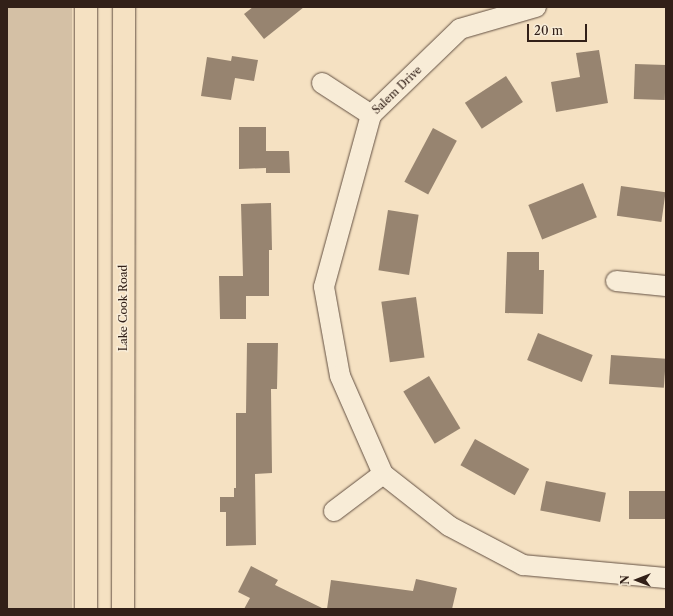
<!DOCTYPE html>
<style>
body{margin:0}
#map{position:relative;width:673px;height:616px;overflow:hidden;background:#f5e1c2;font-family:"Libre Caslon Text",serif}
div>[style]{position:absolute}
.green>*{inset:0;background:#d4c0a5;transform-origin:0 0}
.building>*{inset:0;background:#978470;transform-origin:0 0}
.roads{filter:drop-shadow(0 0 1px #635042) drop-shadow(0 0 1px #635042)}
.minor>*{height:20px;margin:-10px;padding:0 10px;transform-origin:10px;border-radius:10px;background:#f8ecd7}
.major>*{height:22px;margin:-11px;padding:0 11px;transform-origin:11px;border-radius:11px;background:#f5e1c2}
span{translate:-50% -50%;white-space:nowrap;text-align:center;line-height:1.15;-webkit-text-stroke:3px #f8ecd7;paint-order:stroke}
.street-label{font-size:11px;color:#322018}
.frame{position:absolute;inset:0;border:8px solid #322018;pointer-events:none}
.north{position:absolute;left:617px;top:560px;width:40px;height:40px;-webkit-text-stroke:3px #f8ecd7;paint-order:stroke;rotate:270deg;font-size:11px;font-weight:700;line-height:16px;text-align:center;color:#322018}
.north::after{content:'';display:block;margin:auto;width:14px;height:18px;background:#322018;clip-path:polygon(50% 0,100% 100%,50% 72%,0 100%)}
.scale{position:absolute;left:527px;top:24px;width:60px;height:18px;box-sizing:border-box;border:2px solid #322018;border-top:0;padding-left:5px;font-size:12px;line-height:14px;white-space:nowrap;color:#322018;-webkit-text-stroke:3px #f8ecd7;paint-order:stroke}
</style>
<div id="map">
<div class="green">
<i style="left:7px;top:7px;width:65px;height:602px"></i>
</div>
<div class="building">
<i style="clip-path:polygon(253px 7px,304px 7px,264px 39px,244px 14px)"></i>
<i style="clip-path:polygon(599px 50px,608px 103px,556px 112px,551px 82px,580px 77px,576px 53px)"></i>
<i style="clip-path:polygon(232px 56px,258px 60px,254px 81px,235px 78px,231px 100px,201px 96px,207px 57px,231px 61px)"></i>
<i style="left:635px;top:64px;width:31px;height:35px;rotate:2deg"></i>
<i style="left:506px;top:76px;width:31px;height:49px;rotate:57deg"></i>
<i style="clip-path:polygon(239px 127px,266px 127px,266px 151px,289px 151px,290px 173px,266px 173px,266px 168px,239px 169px)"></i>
<i style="left:433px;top:128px;width:27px;height:61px;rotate:28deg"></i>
<i style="left:583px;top:183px;width:37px;height:59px;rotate:68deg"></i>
<i style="left:621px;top:186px;width:45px;height:30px;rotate:8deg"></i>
<i style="clip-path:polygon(271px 203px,272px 250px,269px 250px,269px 296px,246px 296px,246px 319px,220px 319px,219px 276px,243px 276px,241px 204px)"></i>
<i style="left:388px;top:210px;width:31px;height:61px;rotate:9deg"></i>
<i style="clip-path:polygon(507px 252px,539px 252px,539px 270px,544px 270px,543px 314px,505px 313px)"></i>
<i style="left:416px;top:297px;width:61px;height:35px;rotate:82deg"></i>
<i style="left:538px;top:333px;width:59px;height:29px;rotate:22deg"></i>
<i style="clip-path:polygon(247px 343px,278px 343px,277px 389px,271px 389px,272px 473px,255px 474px,256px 545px,226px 546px,226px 512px,220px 512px,220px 497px,234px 497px,234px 488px,236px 488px,236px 413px,246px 413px)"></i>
<i style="left:611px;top:355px;width:55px;height:29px;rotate:4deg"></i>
<i style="left:429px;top:376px;width:61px;height:30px;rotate:59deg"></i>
<i style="left:475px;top:439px;width:62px;height:30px;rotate:29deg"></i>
<i style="left:546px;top:481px;width:61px;height:30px;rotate:11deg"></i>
<i style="left:629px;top:491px;width:37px;height:28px"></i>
<i style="clip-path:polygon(251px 566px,278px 580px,275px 585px,324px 609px,244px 609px,250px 598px,238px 592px)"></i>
<i style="clip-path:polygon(416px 579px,457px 588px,452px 609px,327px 609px,331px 580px,413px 591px)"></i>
</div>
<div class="roads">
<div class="minor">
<i style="left:536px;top:7px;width:79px;rotate:163.9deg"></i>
<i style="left:460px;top:29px;width:124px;rotate:136deg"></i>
<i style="left:371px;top:115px;width:178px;rotate:105.3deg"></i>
<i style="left:324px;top:287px;width:90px;rotate:79.8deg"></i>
<i style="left:340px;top:376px;width:107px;rotate:66.3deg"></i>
<i style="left:383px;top:474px;width:84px;rotate:38.2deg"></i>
<i style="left:449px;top:526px;width:84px;rotate:27.8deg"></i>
<i style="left:523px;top:565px;width:144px;rotate:5.2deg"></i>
<i style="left:322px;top:83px;width:59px;rotate:33.1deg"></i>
<i style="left:616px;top:281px;width:50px;rotate:5.7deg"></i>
<i style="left:334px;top:511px;width:61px;rotate:-37.1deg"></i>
</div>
<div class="major">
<i style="left:86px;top:609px;width:602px;rotate:-90deg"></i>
<i style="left:123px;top:609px;width:602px;rotate:-89.9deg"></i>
</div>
</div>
<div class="street-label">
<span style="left:397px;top:90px;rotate:-44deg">Salem Drive</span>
<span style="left:123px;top:308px;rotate:-90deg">Lake Cook Road</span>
</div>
<div class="frame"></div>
<div class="north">N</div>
<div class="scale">20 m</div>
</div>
